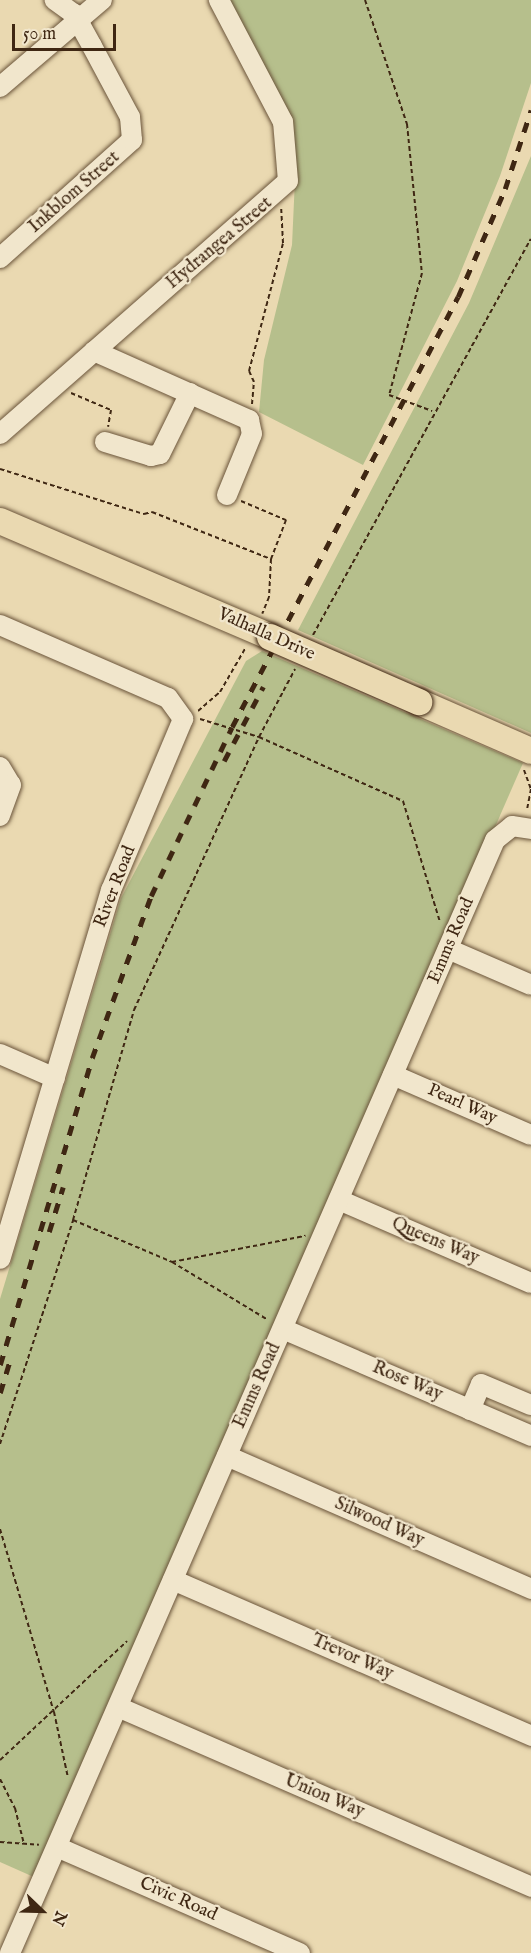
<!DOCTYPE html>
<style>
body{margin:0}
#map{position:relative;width:531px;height:1953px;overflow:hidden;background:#ead9b1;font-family:"IM FELL English",serif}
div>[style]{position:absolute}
.green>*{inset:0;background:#b6bf8c}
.path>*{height:2px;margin-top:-1px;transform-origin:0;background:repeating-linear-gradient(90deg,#3f2713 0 4.5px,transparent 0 7.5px)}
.roads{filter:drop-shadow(0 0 2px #6a543a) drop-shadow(0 0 2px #6a543a)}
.minor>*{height:20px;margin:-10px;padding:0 10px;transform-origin:10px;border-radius:10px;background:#f1e6cc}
.major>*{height:26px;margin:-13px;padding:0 13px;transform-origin:13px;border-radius:13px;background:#ead9b1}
.rail>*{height:4.5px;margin-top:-2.25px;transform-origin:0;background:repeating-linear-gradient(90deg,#3f2713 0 10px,transparent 0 20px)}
.bridges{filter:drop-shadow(0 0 2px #3f2713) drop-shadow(0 0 2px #3f2713)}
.major-bridge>*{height:26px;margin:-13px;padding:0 13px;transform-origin:13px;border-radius:13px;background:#ead9b1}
span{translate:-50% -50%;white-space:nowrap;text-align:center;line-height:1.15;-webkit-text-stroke:4.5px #f1e6cc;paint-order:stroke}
.street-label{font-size:18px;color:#3f2713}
.north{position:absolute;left:12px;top:1881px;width:60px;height:60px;-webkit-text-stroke:4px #f1e6cc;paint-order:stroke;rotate:113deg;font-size:16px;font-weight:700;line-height:24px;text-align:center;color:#3f2713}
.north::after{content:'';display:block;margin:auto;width:21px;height:27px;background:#3f2713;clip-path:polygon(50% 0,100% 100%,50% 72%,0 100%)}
.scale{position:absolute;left:12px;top:24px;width:104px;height:27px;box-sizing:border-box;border:3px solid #3f2713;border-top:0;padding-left:8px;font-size:18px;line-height:21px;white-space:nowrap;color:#3f2713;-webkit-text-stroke:4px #f1e6cc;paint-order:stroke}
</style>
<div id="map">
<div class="green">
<i style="clip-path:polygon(226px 0,531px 0,531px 83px,500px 176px,457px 281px,363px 465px,259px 412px,264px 360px,292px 245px,295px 179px)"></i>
<i style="clip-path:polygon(531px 156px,531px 733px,298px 630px,469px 303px)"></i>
<i style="clip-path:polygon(262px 651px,523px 763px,36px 1878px,0 1862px,0 1299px,121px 898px,246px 661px)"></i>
</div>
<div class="path">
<i style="left:365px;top:0;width:131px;rotate:71.3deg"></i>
<i style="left:407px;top:124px;width:150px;rotate:84.3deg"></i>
<i style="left:422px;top:273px;width:126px;rotate:105.1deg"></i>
<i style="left:389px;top:395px;width:46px;rotate:20.4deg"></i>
<i style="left:71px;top:393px;width:43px;rotate:23deg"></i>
<i style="left:111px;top:410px;width:17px;rotate:100deg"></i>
<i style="left:252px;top:404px;width:22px;rotate:-85deg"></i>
<i style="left:254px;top:382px;width:12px;rotate:-114deg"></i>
<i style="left:249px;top:371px;width:132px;rotate:-75.1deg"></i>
<i style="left:283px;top:243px;width:34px;rotate:-93deg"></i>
<i style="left:0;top:469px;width:151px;rotate:17.4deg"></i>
<i style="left:144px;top:514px;width:8px;rotate:-14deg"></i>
<i style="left:152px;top:512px;width:128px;rotate:21.6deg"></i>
<i style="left:241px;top:501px;width:49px;rotate:22.9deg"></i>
<i style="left:286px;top:520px;width:42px;rotate:111deg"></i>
<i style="left:271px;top:559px;width:38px;rotate:93deg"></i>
<i style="left:269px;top:597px;width:18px;rotate:112deg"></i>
<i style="left:313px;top:635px;width:452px;rotate:-61.2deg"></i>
<i style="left:198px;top:711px;width:29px;rotate:-41deg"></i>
<i style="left:220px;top:692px;width:52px;rotate:-60deg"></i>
<i style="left:200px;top:719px;width:62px;rotate:17deg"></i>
<i style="left:259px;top:737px;width:158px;rotate:24deg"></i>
<i style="left:403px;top:801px;width:127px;rotate:73deg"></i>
<i style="left:524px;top:770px;width:20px;rotate:70deg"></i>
<i style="left:531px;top:789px;width:21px;rotate:101deg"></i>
<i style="left:73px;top:1220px;width:108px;rotate:23deg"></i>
<i style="left:172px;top:1262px;width:112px;rotate:31.1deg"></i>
<i style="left:172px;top:1262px;width:136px;rotate:-11.1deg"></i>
<i style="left:0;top:1444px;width:236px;rotate:-71.9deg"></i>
<i style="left:73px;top:1220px;width:219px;rotate:-73.8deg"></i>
<i style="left:134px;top:1010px;width:300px;rotate:-65.4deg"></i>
<i style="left:259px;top:737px;width:77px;rotate:-62.1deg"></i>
<i style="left:0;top:1529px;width:191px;rotate:73.6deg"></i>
<i style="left:54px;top:1712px;width:67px;rotate:78deg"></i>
<i style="left:0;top:1760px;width:174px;rotate:-43.1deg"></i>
<i style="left:0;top:1779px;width:33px;rotate:63deg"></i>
<i style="left:15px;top:1808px;width:37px;rotate:76deg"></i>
<i style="left:0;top:1842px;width:39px;rotate:4deg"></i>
</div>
<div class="roads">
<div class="minor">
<i style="left:0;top:87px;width:134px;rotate:-40.5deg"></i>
<i style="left:0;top:258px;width:177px;rotate:-41.8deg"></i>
<i style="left:132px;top:140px;width:23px;rotate:-95deg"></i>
<i style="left:130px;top:117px;width:81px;rotate:-118.2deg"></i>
<i style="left:92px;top:46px;width:37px;rotate:-119deg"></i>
<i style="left:74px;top:14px;width:24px;rotate:-144deg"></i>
<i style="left:94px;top:351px;width:170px;rotate:24deg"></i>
<i style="left:249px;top:420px;width:14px;rotate:78deg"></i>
<i style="left:252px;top:434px;width:66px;rotate:112.3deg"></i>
<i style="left:0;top:434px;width:383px;rotate:-41.3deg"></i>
<i style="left:288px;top:181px;width:59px;rotate:-94.8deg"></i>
<i style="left:283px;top:122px;width:138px;rotate:-117.7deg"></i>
<i style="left:105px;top:442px;width:48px;rotate:16.9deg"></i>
<i style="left:151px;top:456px;width:9px;rotate:-13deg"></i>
<i style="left:160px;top:454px;width:68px;rotate:-63.8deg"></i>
<i style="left:0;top:625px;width:183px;rotate:23.5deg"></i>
<i style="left:168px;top:698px;width:26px;rotate:54deg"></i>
<i style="left:183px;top:719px;width:186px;rotate:112.8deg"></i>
<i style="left:111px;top:890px;width:385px;rotate:106.7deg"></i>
<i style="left:0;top:767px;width:21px;rotate:59deg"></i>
<i style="left:11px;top:785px;width:33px;rotate:110deg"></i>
<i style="left:448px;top:949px;width:90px;rotate:23.4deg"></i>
<i style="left:0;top:1054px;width:60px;rotate:23.6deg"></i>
<i style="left:393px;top:1075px;width:150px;rotate:23.5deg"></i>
<i style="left:339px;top:1200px;width:209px;rotate:23.4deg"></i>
<i style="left:283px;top:1329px;width:270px;rotate:23.3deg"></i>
<i style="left:470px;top:1410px;width:28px;rotate:-67deg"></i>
<i style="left:481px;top:1384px;width:54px;rotate:22.8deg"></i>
<i style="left:227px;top:1456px;width:332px;rotate:23.6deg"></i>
<i style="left:173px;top:1580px;width:391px;rotate:23.5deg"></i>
<i style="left:118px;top:1707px;width:451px;rotate:23.5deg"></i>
<i style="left:57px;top:1847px;width:265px;rotate:23.6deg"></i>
<i style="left:10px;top:1953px;width:1214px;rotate:-66.45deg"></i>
<i style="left:495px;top:840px;width:22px;rotate:-39deg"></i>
<i style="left:512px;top:826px;width:19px;rotate:9deg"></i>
</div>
<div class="major">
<i style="left:0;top:521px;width:294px;rotate:23.2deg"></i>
<i style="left:419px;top:702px;width:122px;rotate:23.6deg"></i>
</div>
</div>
<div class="rail">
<i style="left:224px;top:761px;width:84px;rotate:-62.2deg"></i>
<i style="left:49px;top:1232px;width:47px;rotate:-72.7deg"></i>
<i style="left:0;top:1365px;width:320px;rotate:-73.3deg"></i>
<i style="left:92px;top:1058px;width:172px;rotate:-70deg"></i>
<i style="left:151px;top:896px;width:187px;rotate:-64.4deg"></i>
<i style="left:232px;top:727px;width:486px;rotate:-62.3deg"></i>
<i style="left:458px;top:297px;width:118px;rotate:-66.5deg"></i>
<i style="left:505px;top:189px;width:83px;rotate:-71.8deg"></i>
<i style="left:0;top:1393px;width:39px;rotate:-73deg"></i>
</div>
<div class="bridges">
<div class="major-bridge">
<i style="left:270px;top:637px;width:163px;rotate:23.6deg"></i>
</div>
</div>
<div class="street-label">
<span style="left:75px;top:193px;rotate:-41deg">Inkblom Street</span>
<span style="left:220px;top:244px;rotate:-40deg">Hydrangea Street</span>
<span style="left:266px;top:635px;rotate:24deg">Valhalla Drive</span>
<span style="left:116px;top:887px;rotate:-69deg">River Road</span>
<span style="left:452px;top:941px;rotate:-67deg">Emms Road</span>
<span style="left:462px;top:1105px;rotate:24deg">Pearl Way</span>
<span style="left:435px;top:1242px;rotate:23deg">Queens Way</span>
<span style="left:407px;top:1382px;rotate:23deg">Rose Way</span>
<span style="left:258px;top:1386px;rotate:-66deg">Emms Road</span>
<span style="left:379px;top:1523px;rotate:24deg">Silwood Way</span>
<span style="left:352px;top:1658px;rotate:24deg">Trevor Way</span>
<span style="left:324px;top:1797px;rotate:23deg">Union Way</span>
<span style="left:178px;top:1900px;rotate:24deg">Civic Road</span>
</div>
<div class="north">N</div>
<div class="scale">50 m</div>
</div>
